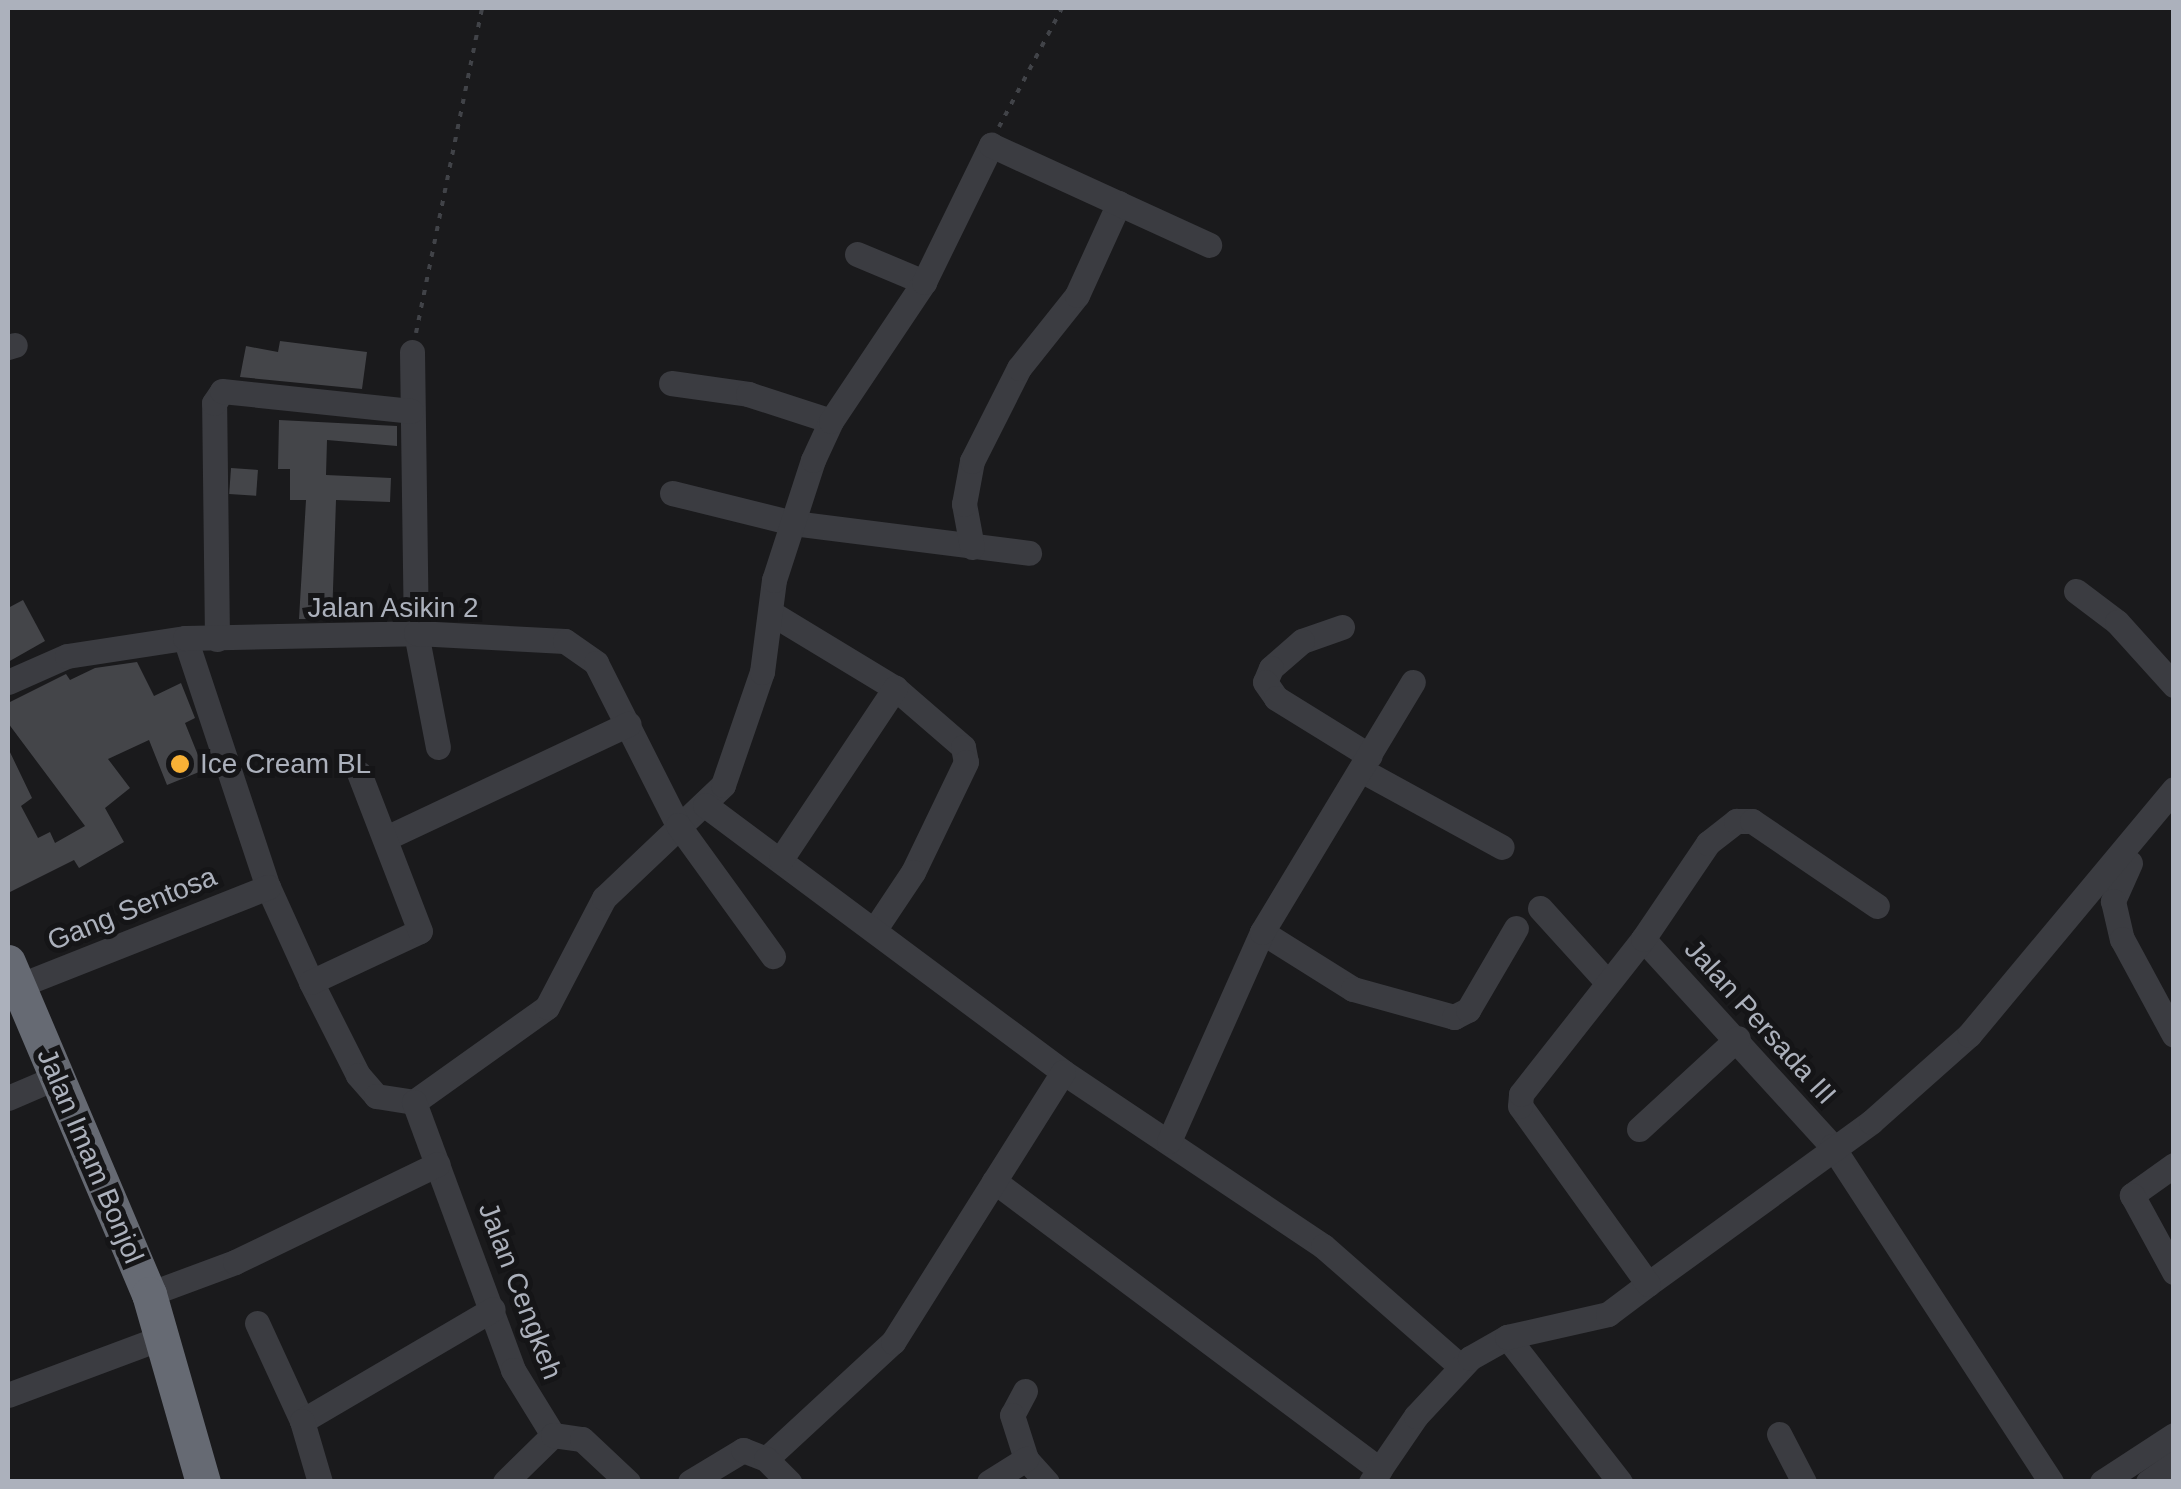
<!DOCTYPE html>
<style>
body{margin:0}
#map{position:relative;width:2181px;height:1489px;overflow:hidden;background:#1a1a1c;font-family:Helvetica,sans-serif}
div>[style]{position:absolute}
.building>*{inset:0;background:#444549;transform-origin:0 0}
.path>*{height:4px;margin-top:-2px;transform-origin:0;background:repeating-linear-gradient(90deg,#414348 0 5px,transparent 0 13px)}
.minor>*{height:25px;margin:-12.5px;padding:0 12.5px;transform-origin:12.5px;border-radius:12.5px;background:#3b3c41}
.highway>*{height:35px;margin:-17.5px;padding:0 17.5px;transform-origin:17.5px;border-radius:17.5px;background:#666a73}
.dots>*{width:28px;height:28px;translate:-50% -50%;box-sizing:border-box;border:5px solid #151517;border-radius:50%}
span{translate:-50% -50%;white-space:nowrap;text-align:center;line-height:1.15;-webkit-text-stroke:10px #151517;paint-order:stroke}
.street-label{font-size:28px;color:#acb1bc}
.poi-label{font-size:28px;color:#acb1bc}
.left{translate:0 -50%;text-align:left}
.frame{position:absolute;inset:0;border:10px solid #acb1bc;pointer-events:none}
</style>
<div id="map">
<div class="building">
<i style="clip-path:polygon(280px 341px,367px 352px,362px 389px,240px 377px,246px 346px,278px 352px)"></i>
<i style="clip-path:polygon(279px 420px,397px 426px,397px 446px,327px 440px,326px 475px,391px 478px,390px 502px,336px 500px,332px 619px,299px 619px,306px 500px,290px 500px,290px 469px,278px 469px)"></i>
<i style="left:231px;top:468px;width:27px;height:26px;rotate:4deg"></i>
<i style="clip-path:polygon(23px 600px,45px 641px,8px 662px,8px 608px)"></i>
<i style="clip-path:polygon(137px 662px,154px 696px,181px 683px,195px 718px,185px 723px,204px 770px,167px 785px,149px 740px,108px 759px,130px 788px,105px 808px,124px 842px,79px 868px,74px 860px,8px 893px,8px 748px,32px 798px,21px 806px,38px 838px,50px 832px,55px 843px,85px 826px,8px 723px,8px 703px,66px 674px,70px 680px,95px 668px)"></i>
</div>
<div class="path">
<i style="left:999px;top:127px;width:135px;rotate:-62.1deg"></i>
<i style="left:416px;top:333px;width:332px;rotate:-78.5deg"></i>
</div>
<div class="minor">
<i style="left:857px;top:254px;width:73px;rotate:22.7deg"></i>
<i style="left:8px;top:347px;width:7px;rotate:-16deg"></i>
<i style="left:412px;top:352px;width:281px;rotate:89.2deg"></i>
<i style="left:416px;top:633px;width:116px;rotate:79.1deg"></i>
<i style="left:671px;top:383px;width:78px;rotate:8.1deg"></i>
<i style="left:748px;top:394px;width:87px;rotate:18deg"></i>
<i style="left:672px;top:493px;width:125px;rotate:13.9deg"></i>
<i style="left:793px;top:523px;width:238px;rotate:7.2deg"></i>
<i style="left:972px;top:547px;width:44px;rotate:-100.5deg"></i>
<i style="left:964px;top:504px;width:44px;rotate:-79.5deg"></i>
<i style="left:972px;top:461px;width:104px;rotate:-63.2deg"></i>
<i style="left:1019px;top:368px;width:93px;rotate:-51.5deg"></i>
<i style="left:1077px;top:295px;width:101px;rotate:-65.5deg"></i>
<i style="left:2076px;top:591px;width:51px;rotate:37.1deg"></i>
<i style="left:2117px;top:622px;width:85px;rotate:47.9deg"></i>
<i style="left:771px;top:613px;width:145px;rotate:31.2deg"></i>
<i style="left:895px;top:688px;width:90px;rotate:40.9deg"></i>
<i style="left:963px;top:747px;width:15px;rotate:79deg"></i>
<i style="left:966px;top:762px;width:122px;rotate:115.7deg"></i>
<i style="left:913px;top:872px;width:69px;rotate:123.7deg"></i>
<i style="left:1342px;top:627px;width:42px;rotate:160.7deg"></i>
<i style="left:1302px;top:641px;width:41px;rotate:138.9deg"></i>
<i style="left:1271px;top:668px;width:15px;rotate:113deg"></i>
<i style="left:1265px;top:682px;width:19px;rotate:55deg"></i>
<i style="left:1276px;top:698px;width:110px;rotate:31.7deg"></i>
<i style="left:185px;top:638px;width:262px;rotate:71.6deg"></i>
<i style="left:268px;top:887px;width:104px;rotate:65.6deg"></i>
<i style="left:311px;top:982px;width:104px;rotate:63.2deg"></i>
<i style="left:358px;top:1075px;width:28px;rotate:49deg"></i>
<i style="left:376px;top:1096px;width:38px;rotate:9deg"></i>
<i style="left:414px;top:1102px;width:163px;rotate:-35.5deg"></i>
<i style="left:547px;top:1007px;width:123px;rotate:-62.4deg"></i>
<i style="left:604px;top:898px;width:164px;rotate:-43.5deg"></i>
<i style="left:723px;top:785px;width:120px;rotate:-71deg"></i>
<i style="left:762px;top:672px;width:93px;rotate:-82.6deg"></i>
<i style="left:774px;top:580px;width:126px;rotate:-72deg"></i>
<i style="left:813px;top:460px;width:43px;rotate:-65.2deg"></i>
<i style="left:831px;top:421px;width:167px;rotate:-56.2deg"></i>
<i style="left:924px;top:282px;width:153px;rotate:-63.9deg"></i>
<i style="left:991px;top:145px;width:240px;rotate:24.6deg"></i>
<i style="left:217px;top:639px;width:236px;rotate:-90.7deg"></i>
<i style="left:214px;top:403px;width:14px;rotate:-56deg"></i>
<i style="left:222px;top:391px;width:190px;rotate:6deg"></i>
<i style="left:8px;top:682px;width:64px;rotate:-23.8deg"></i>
<i style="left:67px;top:656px;width:119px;rotate:-8.7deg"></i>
<i style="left:185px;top:638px;width:231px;rotate:-1.2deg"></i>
<i style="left:416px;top:633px;width:149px;rotate:3.1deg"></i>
<i style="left:565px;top:641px;width:38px;rotate:35deg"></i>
<i style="left:596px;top:663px;width:182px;rotate:63.2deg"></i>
<i style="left:678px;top:825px;width:162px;rotate:54.1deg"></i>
<i style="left:1363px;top:771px;width:158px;rotate:28.7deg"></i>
<i style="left:705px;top:805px;width:447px;rotate:36.7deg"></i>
<i style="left:1063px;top:1072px;width:313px;rotate:33.8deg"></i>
<i style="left:1323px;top:1246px;width:182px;rotate:41.2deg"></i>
<i style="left:386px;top:838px;width:268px;rotate:-25.2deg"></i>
<i style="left:781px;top:859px;width:206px;rotate:-56.3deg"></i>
<i style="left:2130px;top:863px;width:42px;rotate:114.1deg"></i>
<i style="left:2113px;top:901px;width:39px;rotate:77deg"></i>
<i style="left:2122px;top:939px;width:109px;rotate:61.6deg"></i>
<i style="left:1540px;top:908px;width:100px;rotate:47.8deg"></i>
<i style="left:1262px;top:932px;width:107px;rotate:32.1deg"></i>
<i style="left:1353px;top:989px;width:105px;rotate:15.5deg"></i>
<i style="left:1454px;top:1017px;width:16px;rotate:-27deg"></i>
<i style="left:1468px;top:1010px;width:95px;rotate:-59.7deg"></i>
<i style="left:1643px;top:939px;width:280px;rotate:47.6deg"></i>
<i style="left:1832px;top:1146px;width:401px;rotate:56.9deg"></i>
<i style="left:311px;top:982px;width:120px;rotate:-25.1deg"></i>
<i style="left:420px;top:931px;width:169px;rotate:-111.1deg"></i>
<i style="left:18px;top:986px;width:269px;rotate:-21.6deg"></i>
<i style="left:8px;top:1098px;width:53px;rotate:-23.2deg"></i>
<i style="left:414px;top:1102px;width:286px;rotate:69.7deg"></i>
<i style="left:513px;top:1370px;width:76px;rotate:58.4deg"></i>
<i style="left:553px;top:1435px;width:67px;rotate:135.6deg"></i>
<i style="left:1639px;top:1129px;width:134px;rotate:-42.6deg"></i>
<i style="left:1169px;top:1141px;width:229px;rotate:-66deg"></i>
<i style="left:1262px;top:932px;width:292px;rotate:-58.9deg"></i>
<i style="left:2174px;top:1165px;width:52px;rotate:144.5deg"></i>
<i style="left:2132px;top:1195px;width:88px;rotate:61.4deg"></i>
<i style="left:994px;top:1181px;width:482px;rotate:36.8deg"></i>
<i style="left:1648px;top:1284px;width:276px;rotate:-36deg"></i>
<i style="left:1871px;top:1122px;width:131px;rotate:-41.6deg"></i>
<i style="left:1969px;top:1035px;width:320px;rotate:-50.2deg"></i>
<i style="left:149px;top:1294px;width:92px;rotate:-20.4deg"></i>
<i style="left:235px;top:1262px;width:225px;rotate:-25.8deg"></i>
<i style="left:257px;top:1323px;width:108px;rotate:65.3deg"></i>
<i style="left:302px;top:1421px;width:221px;rotate:-30.4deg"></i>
<i style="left:1507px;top:1337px;width:184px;rotate:52.1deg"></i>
<i style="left:1025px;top:1391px;width:27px;rotate:118deg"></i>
<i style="left:1012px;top:1415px;width:46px;rotate:72.3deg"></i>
<i style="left:1026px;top:1459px;width:31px;rotate:48deg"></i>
<i style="left:8px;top:1395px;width:165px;rotate:-20.5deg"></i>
<i style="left:302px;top:1421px;width:64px;rotate:73.6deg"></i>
<i style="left:1779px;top:1434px;width:54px;rotate:62.5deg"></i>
<i style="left:553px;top:1435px;width:29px;rotate:8deg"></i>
<i style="left:582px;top:1439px;width:63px;rotate:43.1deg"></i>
<i style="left:766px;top:1459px;width:173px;rotate:-42.7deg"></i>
<i style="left:893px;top:1342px;width:319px;rotate:-57.8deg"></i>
<i style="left:690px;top:1482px;width:62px;rotate:-31.1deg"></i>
<i style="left:743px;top:1450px;width:25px;rotate:21deg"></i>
<i style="left:766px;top:1459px;width:33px;rotate:45deg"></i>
<i style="left:989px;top:1482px;width:44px;rotate:-31.9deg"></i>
<i style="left:1371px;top:1482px;width:80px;rotate:-55.7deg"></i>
<i style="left:1416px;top:1416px;width:79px;rotate:-47deg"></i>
<i style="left:1470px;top:1358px;width:43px;rotate:-29.6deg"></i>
<i style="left:1507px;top:1337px;width:104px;rotate:-12.8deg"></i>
<i style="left:1608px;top:1314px;width:50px;rotate:-36.9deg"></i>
<i style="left:1648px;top:1284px;width:219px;rotate:-125.7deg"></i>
<i style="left:1520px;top:1106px;width:12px;rotate:-85deg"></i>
<i style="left:1521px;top:1094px;width:197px;rotate:-51.8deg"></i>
<i style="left:1643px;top:939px;width:116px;rotate:-55.9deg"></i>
<i style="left:1708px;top:843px;width:36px;rotate:-38deg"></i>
<i style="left:1736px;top:821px;width:16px"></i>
<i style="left:1752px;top:821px;width:151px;rotate:34.2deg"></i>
<i style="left:2102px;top:1482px;width:86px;rotate:-33.1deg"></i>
<i style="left:2148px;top:1482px;width:32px;rotate:-35deg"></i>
</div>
<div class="highway">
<i style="left:8px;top:962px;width:361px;rotate:67deg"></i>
<i style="left:149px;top:1294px;width:196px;rotate:74deg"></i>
</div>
<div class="dots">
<i style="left:180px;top:764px;background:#f8b136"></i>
</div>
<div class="street-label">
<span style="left:393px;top:608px">Jalan Asikin 2</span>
<span style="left:132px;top:909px;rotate:-22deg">Gang Sentosa</span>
<span style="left:1760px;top:1022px;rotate:48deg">Jalan Persada III</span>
<span style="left:90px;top:1156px;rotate:67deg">Jalan Imam Bonjol</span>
<span style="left:520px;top:1291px;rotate:69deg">Jalan Cengkeh</span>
</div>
<div class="poi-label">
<span class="left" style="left:200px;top:764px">Ice Cream BL</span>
</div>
<div class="frame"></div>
</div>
